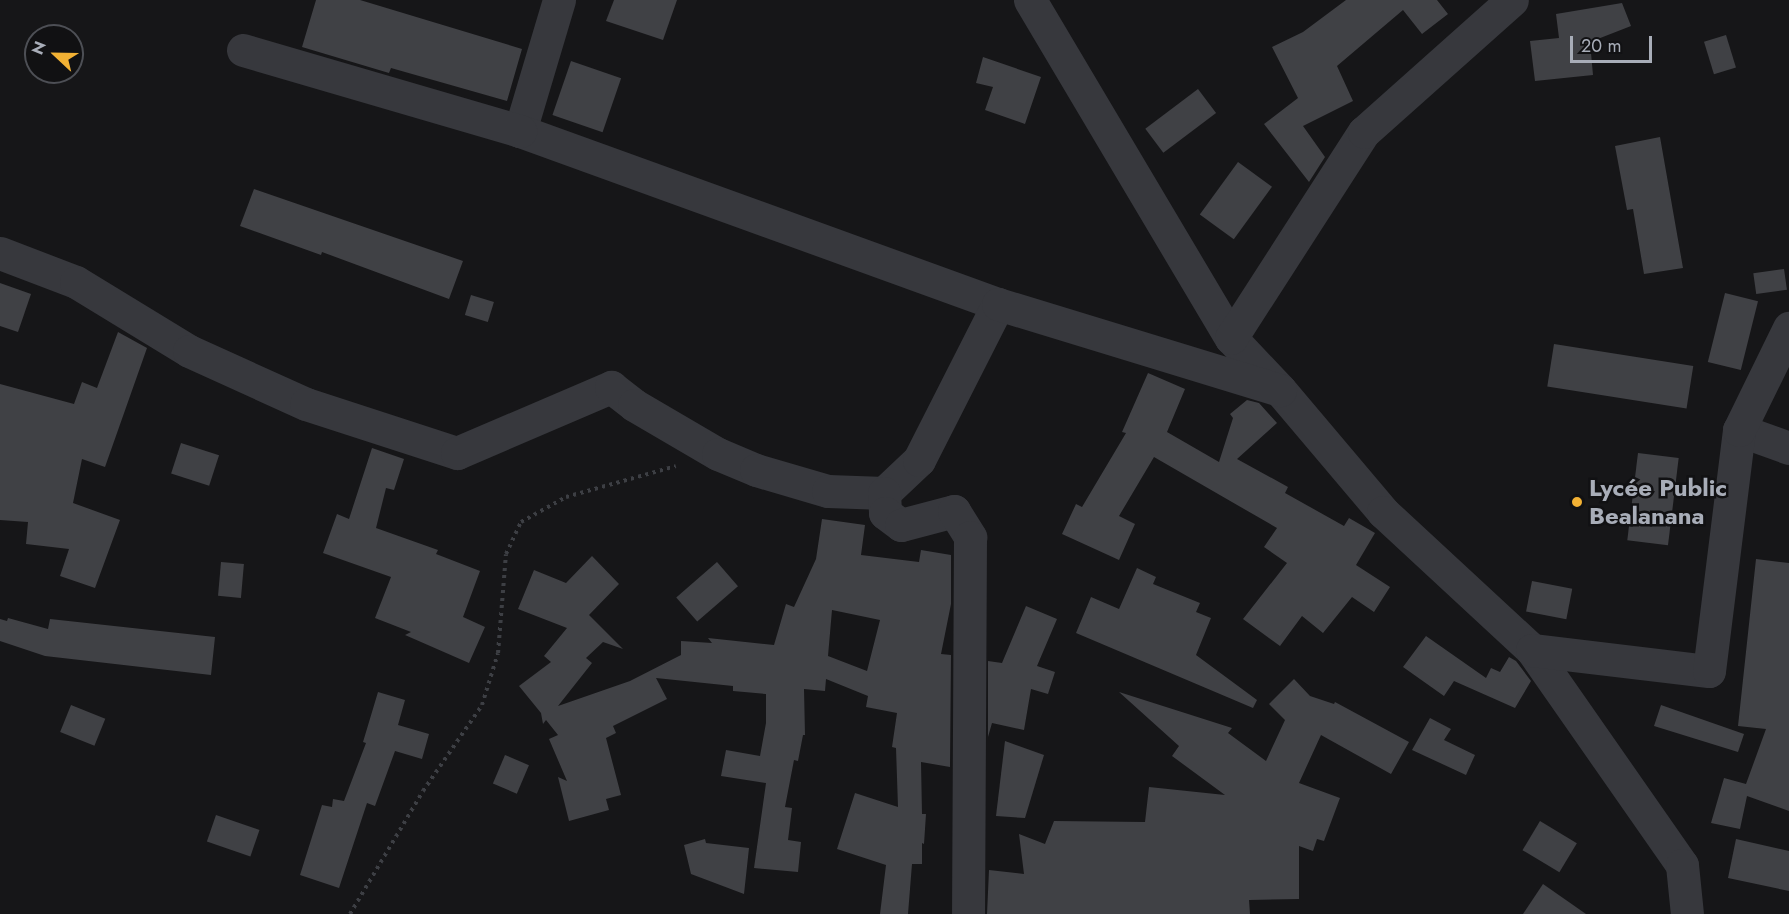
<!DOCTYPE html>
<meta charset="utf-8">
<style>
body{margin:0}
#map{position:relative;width:1789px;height:914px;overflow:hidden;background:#161618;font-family:Jost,sans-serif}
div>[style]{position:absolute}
.building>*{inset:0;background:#404145;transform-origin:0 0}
.path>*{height:4px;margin-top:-2px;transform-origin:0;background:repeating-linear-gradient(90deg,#3d3f44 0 3px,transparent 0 7.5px)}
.minor>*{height:33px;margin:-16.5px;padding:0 16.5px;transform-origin:16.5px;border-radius:16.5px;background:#37383d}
.dots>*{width:16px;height:16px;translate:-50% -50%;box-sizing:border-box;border:3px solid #111113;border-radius:50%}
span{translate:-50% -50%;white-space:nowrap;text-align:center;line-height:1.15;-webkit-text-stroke:5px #111113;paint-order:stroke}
.poi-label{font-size:24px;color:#a8adb8;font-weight:700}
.left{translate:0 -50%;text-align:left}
.north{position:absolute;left:24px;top:24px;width:60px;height:60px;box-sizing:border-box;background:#111113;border:2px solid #4d4f55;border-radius:50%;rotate:292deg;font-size:16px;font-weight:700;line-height:24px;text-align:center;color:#a8adb8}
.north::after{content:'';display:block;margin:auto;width:21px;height:27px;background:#f2b134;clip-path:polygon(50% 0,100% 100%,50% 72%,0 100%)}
.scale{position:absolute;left:1570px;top:36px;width:82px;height:27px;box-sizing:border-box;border:3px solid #a8adb8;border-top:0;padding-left:8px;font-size:18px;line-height:21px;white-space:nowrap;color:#a8adb8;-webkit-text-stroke:4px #111113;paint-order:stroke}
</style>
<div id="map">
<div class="building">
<i style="clip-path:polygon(316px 0,360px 0,522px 49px,507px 101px,391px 68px,389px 73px,302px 47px)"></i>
<i style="clip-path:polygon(614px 0,677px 0,663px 40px,606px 21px)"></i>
<i style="clip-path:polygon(1346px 0,1437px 0,1448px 14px,1422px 34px,1403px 10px,1337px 66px,1353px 101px,1303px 126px,1325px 157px,1309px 182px,1264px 124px,1298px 98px,1272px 47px,1303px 32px)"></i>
<i style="clip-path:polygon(1622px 3px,1631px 26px,1590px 42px,1593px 75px,1535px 81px,1530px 41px,1559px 38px,1556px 14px)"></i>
<i style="left:1726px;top:35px;width:34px;height:23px;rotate:73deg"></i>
<i style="clip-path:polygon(983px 57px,1041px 77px,1025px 124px,985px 110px,993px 87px,976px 83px)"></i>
<i style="left:571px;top:61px;width:53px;height:57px;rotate:19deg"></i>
<i style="left:1198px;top:89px;width:30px;height:66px;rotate:53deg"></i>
<i style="clip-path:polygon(1660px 137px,1683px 268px,1644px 274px,1633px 209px,1627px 210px,1615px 146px)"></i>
<i style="left:1238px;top:162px;width:42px;height:65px;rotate:36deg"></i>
<i style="clip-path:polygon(254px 189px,463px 261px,449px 299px,322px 252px,321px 255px,240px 226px)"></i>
<i style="left:1784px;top:269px;width:21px;height:31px;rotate:82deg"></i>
<i style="clip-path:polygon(0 283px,31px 294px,18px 332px,0 326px)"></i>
<i style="left:1725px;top:293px;width:34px;height:71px;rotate:14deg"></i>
<i style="left:471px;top:295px;width:24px;height:21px;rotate:17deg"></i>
<i style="clip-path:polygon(118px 332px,147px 348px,105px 467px,82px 459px,73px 503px,120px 520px,95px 588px,60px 576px,69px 549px,26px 544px,28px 522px,0 520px,0 384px,74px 404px,82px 382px,97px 388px)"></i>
<i style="left:1554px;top:344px;width:141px;height:43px;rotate:9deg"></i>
<i style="clip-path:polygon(1148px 373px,1185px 389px,1167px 432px,1219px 462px,1233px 418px,1230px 414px,1247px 400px,1259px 403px,1277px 423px,1237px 459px,1288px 487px,1285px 493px,1344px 526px,1349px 518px,1375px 533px,1356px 565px,1390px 587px,1374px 612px,1352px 597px,1323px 633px,1302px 616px,1280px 646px,1243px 619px,1287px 563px,1264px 547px,1277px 528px,1154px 457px,1119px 516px,1135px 524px,1119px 560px,1062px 534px,1076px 504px,1082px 507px,1126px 433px,1122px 432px)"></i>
<i style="left:181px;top:443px;width:40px;height:32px;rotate:18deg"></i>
<i style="clip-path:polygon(372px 448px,404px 459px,394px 490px,386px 488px,376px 528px,438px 550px,436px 554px,480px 571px,463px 617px,485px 627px,469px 663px,405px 635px,411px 632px,375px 618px,391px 577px,323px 553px,337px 514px,349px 519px)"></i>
<i style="left:1638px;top:453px;width:41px;height:88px;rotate:7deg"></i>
<i style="clip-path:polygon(evenodd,822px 519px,865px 525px,861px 555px,919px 562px,921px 550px,951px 555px,951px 604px,941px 654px,951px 655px,950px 767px,921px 762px,922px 814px,926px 814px,924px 844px,922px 843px,922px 864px,912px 864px,908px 914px,880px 914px,886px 865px,837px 849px,855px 793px,898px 807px,896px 748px,892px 747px,897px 713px,866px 707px,868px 696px,826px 679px,825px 691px,804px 689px,805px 735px,803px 735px,798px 761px,794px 760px,785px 807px,792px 808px,788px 840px,801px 842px,798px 872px,754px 868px,766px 783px,721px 776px,726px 750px,760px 756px,766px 723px,766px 694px,733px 691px,733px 686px,656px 678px,667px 699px,613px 726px,616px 733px,606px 738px,621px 795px,606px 799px,609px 810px,569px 821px,558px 777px,567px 781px,549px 739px,558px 735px,546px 720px,543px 724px,541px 713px,519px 686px,551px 662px,544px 656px,567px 628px,518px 609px,534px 570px,566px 583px,592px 556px,619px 584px,589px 615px,623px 649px,603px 642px,586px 658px,592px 663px,558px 706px,630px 681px,681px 655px,681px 641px,712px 643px,708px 638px,774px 645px,786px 604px,794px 607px,816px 559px,822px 519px,832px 610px,880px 620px,867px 671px,828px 656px,832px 610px)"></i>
<i style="clip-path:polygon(1756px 559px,1789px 563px,1789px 811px,1747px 796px,1740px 829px,1711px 823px,1724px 778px,1746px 784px,1766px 729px,1738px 726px)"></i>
<i style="left:221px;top:562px;width:23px;height:34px;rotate:5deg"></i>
<i style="left:717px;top:562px;width:32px;height:54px;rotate:49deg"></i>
<i style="clip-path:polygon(1137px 568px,1156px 577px,1153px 584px,1200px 603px,1196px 612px,1211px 618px,1196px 655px,1257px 700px,1253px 708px,1076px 633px,1091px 597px,1119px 609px)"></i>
<i style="left:1532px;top:581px;width:41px;height:31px;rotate:11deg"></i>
<i style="clip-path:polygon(1026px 606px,1057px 619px,1037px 666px,1055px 672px,1048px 694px,1031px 689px,1024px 730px,992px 723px,988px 737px,988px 661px,1002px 663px)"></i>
<i style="clip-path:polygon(8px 618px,48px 629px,50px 619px,215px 637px,211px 675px,45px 656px,0 641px,0 619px,7px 621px)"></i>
<i style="clip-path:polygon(1426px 636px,1486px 678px,1491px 668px,1500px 672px,1509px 657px,1516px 661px,1531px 681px,1515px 708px,1454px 681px,1444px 696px,1403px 667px)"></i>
<i style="clip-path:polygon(1294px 679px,1310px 696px,1334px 704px,1335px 702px,1409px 742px,1391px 774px,1321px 735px,1299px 783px,1340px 798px,1324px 841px,1317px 839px,1313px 851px,1299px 846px,1299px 899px,1249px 900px,1250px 914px,987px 914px,989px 870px,1024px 874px,1019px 834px,1045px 844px,1054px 821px,1145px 822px,1149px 787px,1225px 795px,1172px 756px,1179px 746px,1119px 692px,1232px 728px,1228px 733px,1266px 761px,1285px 720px,1269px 704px)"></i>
<i style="clip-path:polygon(378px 692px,405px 700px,398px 725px,429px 734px,422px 759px,395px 751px,375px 806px,367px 803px,339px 888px,300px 875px,322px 805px,332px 807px,333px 799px,344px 801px,366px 743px,363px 742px)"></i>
<i style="left:71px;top:705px;width:37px;height:29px;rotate:22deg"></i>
<i style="clip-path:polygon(1661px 705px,1744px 734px,1738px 752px,1654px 726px)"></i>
<i style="clip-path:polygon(1430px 718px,1451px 729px,1444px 740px,1475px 755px,1466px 775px,1412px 750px)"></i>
<i style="clip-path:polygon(1005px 741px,1044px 755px,1025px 818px,996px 816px)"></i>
<i style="left:505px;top:755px;width:26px;height:31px;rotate:23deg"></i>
<i style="left:216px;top:815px;width:46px;height:28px;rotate:19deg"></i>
<i style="left:1540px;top:821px;width:43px;height:34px;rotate:31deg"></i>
<i style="clip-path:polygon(705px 839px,706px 843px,749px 848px,744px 894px,691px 874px,684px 845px)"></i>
<i style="clip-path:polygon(1736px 839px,1789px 851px,1789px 891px,1728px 878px)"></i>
<i style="clip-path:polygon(1543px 884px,1586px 914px,1523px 914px)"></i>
</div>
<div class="path">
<i style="left:350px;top:914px;width:143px;rotate:-59.3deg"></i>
<i style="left:423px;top:791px;width:104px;rotate:-55.5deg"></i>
<i style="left:482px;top:705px;width:54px;rotate:-72.9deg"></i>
<i style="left:498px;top:653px;width:99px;rotate:-85.4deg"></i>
<i style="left:506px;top:554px;width:35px;rotate:-65deg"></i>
<i style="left:521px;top:522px;width:51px;rotate:-29.1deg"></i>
<i style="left:566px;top:497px;width:114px;rotate:-15.7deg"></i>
</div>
<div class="minor">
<i style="left:559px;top:0;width:137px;rotate:106.6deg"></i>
<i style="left:520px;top:131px;width:508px;rotate:19.9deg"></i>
<i style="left:1030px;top:0;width:393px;rotate:59.3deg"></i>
<i style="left:1231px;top:338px;width:71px;rotate:46.7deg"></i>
<i style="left:1280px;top:390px;width:160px;rotate:49.8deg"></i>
<i style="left:1383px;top:512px;width:203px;rotate:42.8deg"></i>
<i style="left:1532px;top:650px;width:262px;rotate:55.1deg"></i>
<i style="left:1682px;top:865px;width:49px;rotate:84.2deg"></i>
<i style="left:243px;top:50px;width:289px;rotate:16.3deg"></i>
<i style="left:0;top:253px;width:81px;rotate:20.9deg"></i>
<i style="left:76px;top:282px;width:132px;rotate:31.4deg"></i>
<i style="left:189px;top:351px;width:128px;rotate:24.4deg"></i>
<i style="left:306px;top:404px;width:159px;rotate:18deg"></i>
<i style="left:457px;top:453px;width:168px;rotate:-23.2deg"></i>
<i style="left:611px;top:387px;width:29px;rotate:38deg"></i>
<i style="left:634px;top:405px;width:97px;rotate:30.3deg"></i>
<i style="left:718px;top:454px;width:41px;rotate:22.8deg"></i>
<i style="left:756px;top:470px;width:75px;rotate:16.3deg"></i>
<i style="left:828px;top:491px;width:56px;rotate:2deg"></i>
<i style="left:884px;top:493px;width:48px;rotate:-43.3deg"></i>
<i style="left:919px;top:460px;width:175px;rotate:-63.1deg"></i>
<i style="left:998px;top:304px;width:295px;rotate:17deg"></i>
<i style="left:1231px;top:338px;width:245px;rotate:-57.2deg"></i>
<i style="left:1364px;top:132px;width:198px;rotate:-41.7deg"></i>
<i style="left:1739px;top:430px;width:53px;rotate:19.8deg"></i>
<i style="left:884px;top:493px;width:20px;rotate:87deg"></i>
<i style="left:885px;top:513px;width:20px;rotate:37deg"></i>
<i style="left:901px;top:525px;width:55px;rotate:-14.8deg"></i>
<i style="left:954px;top:511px;width:31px;rotate:58deg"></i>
<i style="left:970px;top:537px;width:377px;rotate:90.3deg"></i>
<i style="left:1532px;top:650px;width:178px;rotate:6.8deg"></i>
<i style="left:1709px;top:671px;width:243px;rotate:-82.9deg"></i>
<i style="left:1739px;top:430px;width:114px;rotate:-63.9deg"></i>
</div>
<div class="dots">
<i style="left:1577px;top:502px;background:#f2b134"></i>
</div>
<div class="poi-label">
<span class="left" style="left:1589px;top:502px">Lycée Public<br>Bealanana</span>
</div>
<div class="north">N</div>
<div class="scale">20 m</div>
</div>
